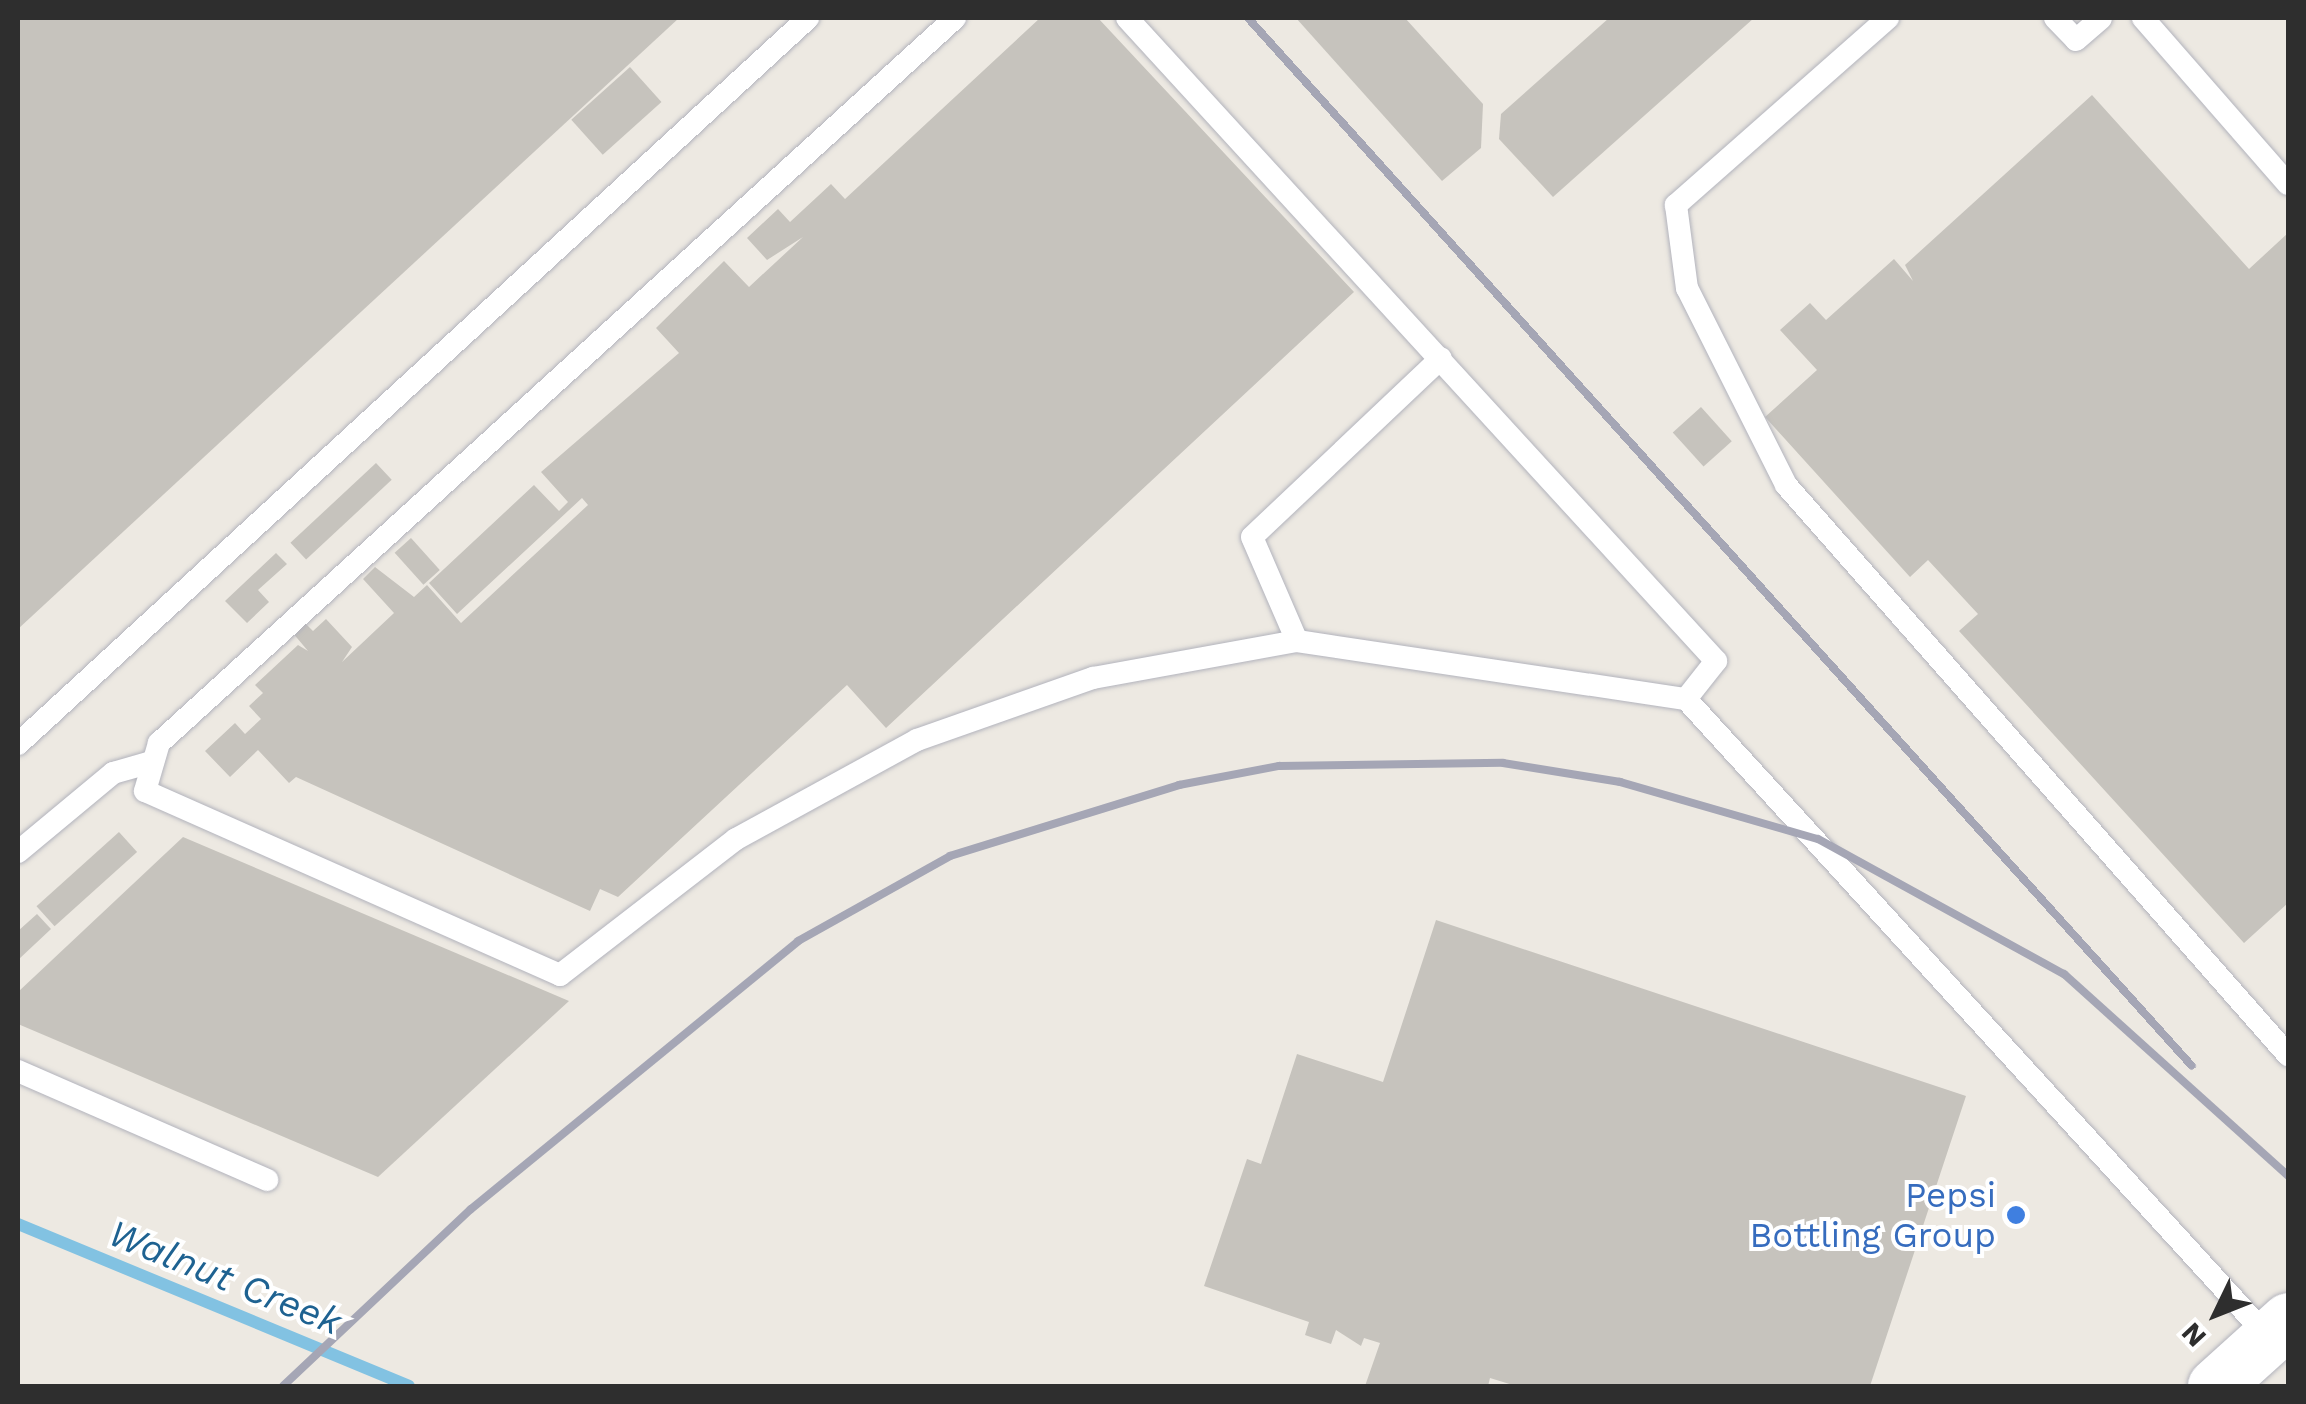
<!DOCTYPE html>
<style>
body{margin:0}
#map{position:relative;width:2306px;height:1404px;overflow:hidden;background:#ede9e2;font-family:"Work Sans",sans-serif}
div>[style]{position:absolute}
.stream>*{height:12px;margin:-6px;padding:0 6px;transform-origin:6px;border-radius:6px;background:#82c2e2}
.building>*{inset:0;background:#c6c3bd;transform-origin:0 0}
.roads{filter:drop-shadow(0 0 2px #b2b3bc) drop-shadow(0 0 2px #b2b3bc)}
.lane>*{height:22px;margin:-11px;padding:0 11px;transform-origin:11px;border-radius:11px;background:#fff}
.secondary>*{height:55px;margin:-27.5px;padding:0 27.5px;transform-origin:27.5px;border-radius:27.5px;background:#fff}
.rail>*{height:8px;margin:-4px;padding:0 4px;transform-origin:4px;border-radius:4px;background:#a5a6b5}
.dots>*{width:28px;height:28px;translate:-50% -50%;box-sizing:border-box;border:5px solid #fff;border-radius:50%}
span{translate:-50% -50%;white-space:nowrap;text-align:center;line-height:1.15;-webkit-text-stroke:8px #fff;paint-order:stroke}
.shop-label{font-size:35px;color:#366cbe}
.right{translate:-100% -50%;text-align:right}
.water-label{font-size:38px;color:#1e6291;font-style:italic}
.frame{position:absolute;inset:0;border:20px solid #2e2e2e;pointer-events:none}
.north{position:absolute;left:2166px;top:1264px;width:100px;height:100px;-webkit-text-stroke:8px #fff;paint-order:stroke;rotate:227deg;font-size:28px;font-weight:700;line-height:40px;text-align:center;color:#2e2e2e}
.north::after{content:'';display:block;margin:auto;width:35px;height:45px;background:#2e2e2e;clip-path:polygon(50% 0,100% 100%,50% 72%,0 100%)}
</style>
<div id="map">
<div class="stream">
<i style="left:18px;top:1224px;width:423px;rotate:22.5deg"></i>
</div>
<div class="building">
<i style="clip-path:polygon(18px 18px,679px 18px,18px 629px)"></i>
<i style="clip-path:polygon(1040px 18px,1098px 18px,1354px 292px,886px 728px,847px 685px,618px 897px,600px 889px,590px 911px,296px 777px,289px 783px,258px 750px,230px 777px,205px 751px,235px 723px,245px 734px,261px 719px,249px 706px,263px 693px,255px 685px,298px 645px,308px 651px,292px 632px,303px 621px,313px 631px,326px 619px,352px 647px,342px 662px,394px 613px,363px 579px,375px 567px,414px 597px,427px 585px,461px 623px,588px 505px,582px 498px,457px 614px,429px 583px,534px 485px,559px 511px,568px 502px,541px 472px,679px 353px,656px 328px,724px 261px,749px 287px,803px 237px,767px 260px,747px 238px,778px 209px,790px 222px,831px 184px,845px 199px)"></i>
<i style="clip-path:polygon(1296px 18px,1405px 18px,1483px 104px,1481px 148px,1442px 181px)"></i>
<i style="clip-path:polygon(1609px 18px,1754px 18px,1553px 197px,1499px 139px,1501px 114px)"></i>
<i style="left:630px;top:67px;width:47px;height:79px;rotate:48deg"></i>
<i style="clip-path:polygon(2092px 95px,2249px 269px,2288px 233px,2288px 903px,2244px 943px,1959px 631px,1978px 614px,1928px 560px,1910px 577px,1765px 417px,1817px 370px,1780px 330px,1810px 303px,1826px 320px,1894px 259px,1913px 281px,1905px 265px)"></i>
<i style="left:1701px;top:407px;width:46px;height:38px;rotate:48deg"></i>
<i style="left:376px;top:463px;width:23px;height:117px;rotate:47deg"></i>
<i style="left:411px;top:538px;width:43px;height:22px;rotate:48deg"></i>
<i style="clip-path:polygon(276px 553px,287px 564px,258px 590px,269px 602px,247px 623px,225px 601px)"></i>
<i style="left:119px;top:832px;width:27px;height:111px;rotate:48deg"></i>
<i style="clip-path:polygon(183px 837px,569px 1001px,378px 1177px,18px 1024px,18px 992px)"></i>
<i style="clip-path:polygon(37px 914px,51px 929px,18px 960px,18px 931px)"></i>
<i style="clip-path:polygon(1436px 920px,1966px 1096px,1870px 1386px,1516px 1386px,1490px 1378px,1488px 1386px,1365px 1386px,1380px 1343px,1364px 1338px,1361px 1346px,1336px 1330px,1331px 1344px,1305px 1335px,1309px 1322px,1204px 1286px,1247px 1159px,1261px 1164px,1297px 1054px,1383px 1082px)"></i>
</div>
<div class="roads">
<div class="lane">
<i style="left:955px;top:18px;width:1077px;rotate:137.67deg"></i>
<i style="left:159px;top:743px;width:50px;rotate:106.3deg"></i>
<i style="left:145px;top:791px;width:454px;rotate:23.9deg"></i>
<i style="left:560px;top:975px;width:222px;rotate:-37.7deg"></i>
<i style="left:736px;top:839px;width:206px;rotate:-28.7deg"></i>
<i style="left:917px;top:740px;width:187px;rotate:-19.4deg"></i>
<i style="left:1093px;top:678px;width:207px;rotate:-10.3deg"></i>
<i style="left:1297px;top:641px;width:393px;rotate:8.5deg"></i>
<i style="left:1686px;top:699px;width:865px;rotate:47.62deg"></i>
<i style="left:1127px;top:18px;width:872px;rotate:47.51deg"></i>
<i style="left:1716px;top:661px;width:48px;rotate:128.3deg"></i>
<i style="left:1888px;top:18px;width:283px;rotate:138.6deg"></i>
<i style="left:1676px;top:205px;width:84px;rotate:82.5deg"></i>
<i style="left:1687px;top:288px;width:220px;rotate:63.3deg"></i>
<i style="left:1786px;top:485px;width:760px;rotate:48.63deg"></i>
<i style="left:2055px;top:18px;width:30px;rotate:46deg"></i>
<i style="left:2076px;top:40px;width:33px;rotate:-41deg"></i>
<i style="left:2143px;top:18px;width:220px;rotate:48.9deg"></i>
<i style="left:1297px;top:641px;width:113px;rotate:-113.4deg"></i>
<i style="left:1252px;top:537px;width:260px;rotate:-43.4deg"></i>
<i style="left:18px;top:744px;width:1073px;rotate:-42.58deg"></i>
<i style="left:18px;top:852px;width:124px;rotate:-39.7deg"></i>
<i style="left:113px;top:773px;width:36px;rotate:-16deg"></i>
<i style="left:18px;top:1071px;width:272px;rotate:23.6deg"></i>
</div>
<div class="secondary">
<i style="left:2215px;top:1386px;width:98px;rotate:-42.1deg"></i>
</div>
</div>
<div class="rail">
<i style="left:1248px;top:18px;width:1410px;rotate:47.99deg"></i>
<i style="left:283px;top:1386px;width:258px;rotate:-43.3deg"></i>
<i style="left:471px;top:1209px;width:423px;rotate:-39.3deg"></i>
<i style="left:798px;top:941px;width:174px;rotate:-29.2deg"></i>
<i style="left:950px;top:856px;width:240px;rotate:-17.2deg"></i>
<i style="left:1179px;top:785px;width:102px;rotate:-10.8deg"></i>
<i style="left:1279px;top:766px;width:224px;rotate:-0.8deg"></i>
<i style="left:1503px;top:763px;width:119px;rotate:9.2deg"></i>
<i style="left:1620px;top:782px;width:206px;rotate:16.1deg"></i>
<i style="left:1818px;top:839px;width:281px;rotate:28.8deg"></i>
<i style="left:2064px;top:974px;width:302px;rotate:42deg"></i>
</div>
<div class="dots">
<i style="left:2016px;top:1215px;background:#3f7fe0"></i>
</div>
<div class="shop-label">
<span class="right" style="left:1996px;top:1215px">Pepsi<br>Bottling Group</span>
</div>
<div class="water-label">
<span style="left:225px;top:1278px;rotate:22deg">Walnut Creek</span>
</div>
<div class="frame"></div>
<div class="north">N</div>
</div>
